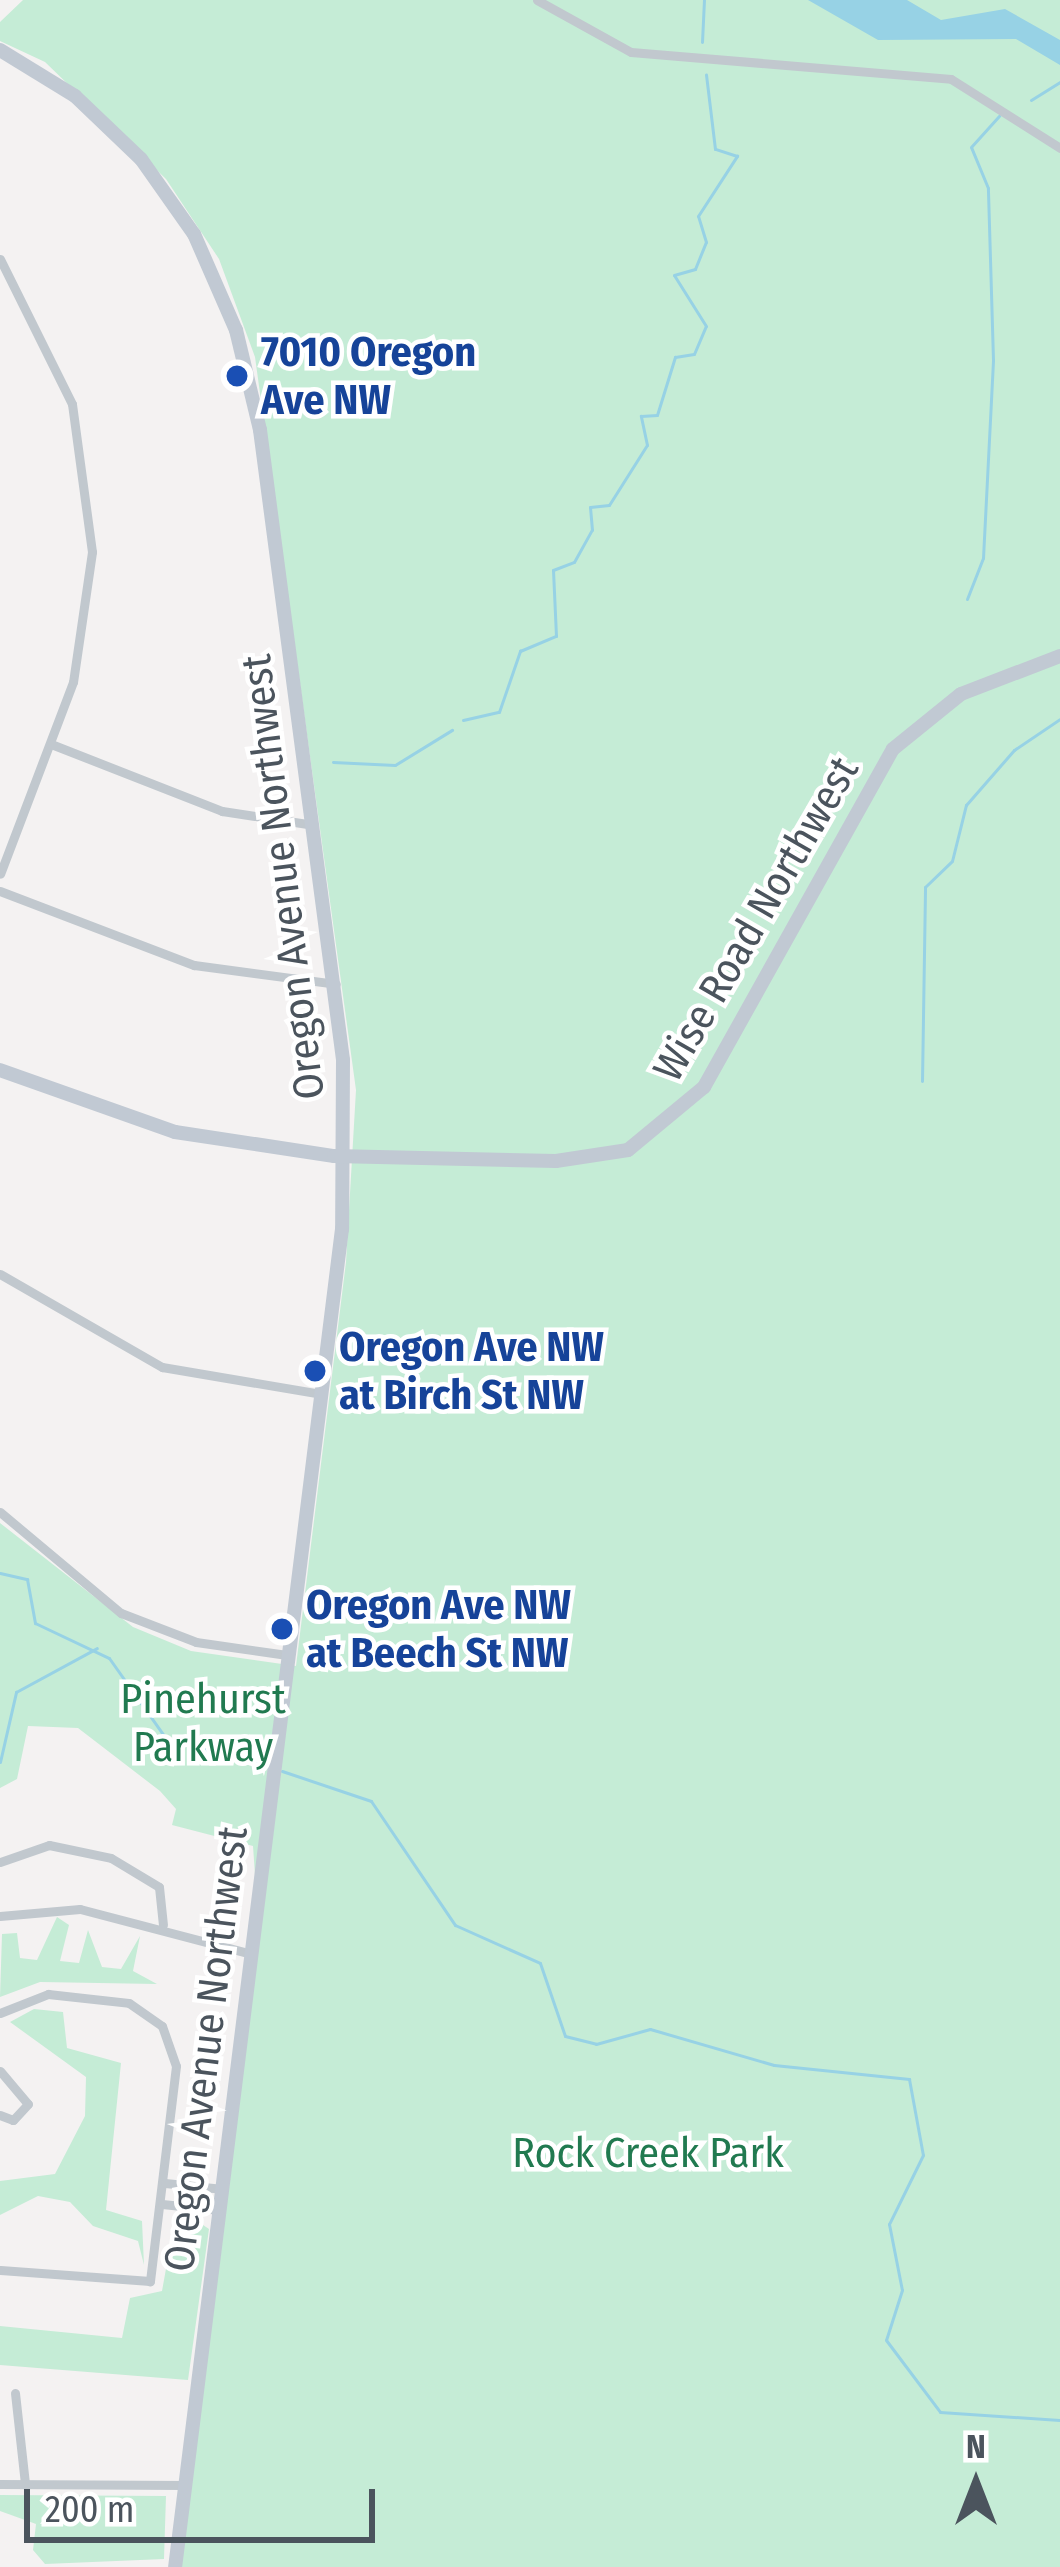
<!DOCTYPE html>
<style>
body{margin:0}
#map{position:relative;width:1060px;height:2567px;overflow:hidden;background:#f4f2f2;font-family:"Fira Sans Condensed",sans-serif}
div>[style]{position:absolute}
.green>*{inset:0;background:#c5ecd6}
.water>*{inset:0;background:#97d2e5}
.stream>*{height:3px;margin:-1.5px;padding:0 1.5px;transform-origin:1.5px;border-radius:1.5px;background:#97d2e5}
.street>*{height:9px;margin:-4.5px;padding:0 4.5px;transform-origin:4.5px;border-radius:4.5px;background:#c1c8ce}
.secondary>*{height:14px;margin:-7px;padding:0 7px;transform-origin:7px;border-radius:7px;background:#c1c9d3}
.dots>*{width:33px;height:33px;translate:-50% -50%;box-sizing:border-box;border:6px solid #fff;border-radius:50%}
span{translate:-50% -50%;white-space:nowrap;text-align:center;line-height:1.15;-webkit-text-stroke:9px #fff;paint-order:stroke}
.transit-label{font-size:42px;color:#164399;font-weight:700}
.left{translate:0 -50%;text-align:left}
.street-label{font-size:42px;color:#4b545d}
.park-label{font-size:42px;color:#217a50}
.north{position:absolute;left:916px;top:2423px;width:120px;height:120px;-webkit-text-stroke:9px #fff;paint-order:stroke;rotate:0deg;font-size:33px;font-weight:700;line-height:48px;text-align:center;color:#4b545d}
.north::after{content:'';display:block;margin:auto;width:42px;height:54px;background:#4b545d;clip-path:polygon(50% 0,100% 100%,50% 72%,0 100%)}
.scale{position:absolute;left:24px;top:2489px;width:351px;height:54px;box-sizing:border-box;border:6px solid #4b545d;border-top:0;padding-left:15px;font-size:36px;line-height:42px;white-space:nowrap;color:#4b545d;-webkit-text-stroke:9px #fff;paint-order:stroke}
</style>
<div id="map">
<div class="green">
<i style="clip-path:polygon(23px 0,1060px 0,1060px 2567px,181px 2567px,259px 1932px,253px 1846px,172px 1825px,176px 1809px,160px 1791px,78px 1728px,28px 1726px,17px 1779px,0 1788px,0 1523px,133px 1627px,191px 1651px,296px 1666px,346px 1262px,356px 1090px,255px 357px,219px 259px,166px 179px,45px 62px,0 41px,0 22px)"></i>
<i style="clip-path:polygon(57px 1917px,69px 1925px,60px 1961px,79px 1963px,88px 1930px,102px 1967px,121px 1969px,140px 1936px,133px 1971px,157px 1984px,40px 1982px,0 1997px,2px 1934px,17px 1933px,20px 1958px,37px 1960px)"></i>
<i style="clip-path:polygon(34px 2009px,63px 2012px,67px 2048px,121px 2063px,106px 2210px,142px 2221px,144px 2265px,138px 2241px,93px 2226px,70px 2202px,38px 2196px,0 2215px,0 2181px,55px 2174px,85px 2116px,86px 2077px,10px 2022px)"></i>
<i style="clip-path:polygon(200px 2223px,209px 2229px,188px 2380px,0 2365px,0 2326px,122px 2338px,130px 2298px,162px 2291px,173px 2230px)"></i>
<i style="clip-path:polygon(0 2495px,166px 2496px,164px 2559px,45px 2564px,33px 2550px,36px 2524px,0 2511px)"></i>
</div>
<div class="water">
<i style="clip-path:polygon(808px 0,907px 0,941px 20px,1005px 9px,1060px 40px,1060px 65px,1016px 39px,878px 40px)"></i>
</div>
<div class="stream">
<i style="left:702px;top:42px;width:42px;rotate:-87.3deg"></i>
<i style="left:1031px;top:100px;width:34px;rotate:-32deg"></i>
<i style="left:967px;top:599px;width:44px;rotate:-68.7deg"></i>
<i style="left:983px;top:558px;width:198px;rotate:-87.1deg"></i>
<i style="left:993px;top:360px;width:172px;rotate:-91.7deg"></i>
<i style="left:988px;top:188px;width:44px;rotate:-112.5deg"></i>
<i style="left:971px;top:147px;width:42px;rotate:-47.9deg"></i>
<i style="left:463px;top:720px;width:37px;rotate:-13deg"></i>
<i style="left:499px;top:712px;width:65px;rotate:-71deg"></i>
<i style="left:520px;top:651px;width:39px;rotate:-23deg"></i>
<i style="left:556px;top:636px;width:66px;rotate:-92.6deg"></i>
<i style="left:553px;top:570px;width:22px;rotate:-21deg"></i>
<i style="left:574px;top:562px;width:37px;rotate:-61deg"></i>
<i style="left:592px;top:530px;width:23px;rotate:-95deg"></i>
<i style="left:590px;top:507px;width:19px;rotate:-6deg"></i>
<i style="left:609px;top:505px;width:71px;rotate:-57.7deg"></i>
<i style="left:647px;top:445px;width:30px;rotate:-102deg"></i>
<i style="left:641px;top:416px;width:16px;rotate:-4deg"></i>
<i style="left:657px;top:415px;width:61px;rotate:-72.8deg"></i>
<i style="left:675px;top:357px;width:19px;rotate:-9deg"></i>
<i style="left:694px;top:354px;width:30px;rotate:-67deg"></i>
<i style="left:706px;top:326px;width:60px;rotate:-122.1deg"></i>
<i style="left:674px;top:275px;width:22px;rotate:-16deg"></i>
<i style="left:695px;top:269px;width:29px;rotate:-68deg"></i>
<i style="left:706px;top:242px;width:27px;rotate:-107deg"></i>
<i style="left:698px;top:216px;width:72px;rotate:-57deg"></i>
<i style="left:737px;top:156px;width:23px;rotate:-162deg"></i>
<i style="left:715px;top:149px;width:75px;rotate:-96.9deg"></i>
<i style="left:333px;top:762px;width:62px;rotate:2.8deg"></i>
<i style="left:395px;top:765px;width:67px;rotate:-31.6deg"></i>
<i style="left:922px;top:1081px;width:194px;rotate:-89.1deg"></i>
<i style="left:925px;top:887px;width:37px;rotate:-44deg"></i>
<i style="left:952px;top:861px;width:58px;rotate:-76deg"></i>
<i style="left:966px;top:805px;width:73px;rotate:-48.9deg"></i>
<i style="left:1014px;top:750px;width:55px;rotate:-34deg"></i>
<i style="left:0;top:1573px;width:28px;rotate:13deg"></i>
<i style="left:27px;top:1579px;width:45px;rotate:79.7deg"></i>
<i style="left:35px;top:1623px;width:82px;rotate:25.3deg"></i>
<i style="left:109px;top:1658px;width:100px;rotate:54.7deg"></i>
<i style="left:167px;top:1740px;width:104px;rotate:13.9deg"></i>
<i style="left:0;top:1762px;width:72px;rotate:-77.1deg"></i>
<i style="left:16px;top:1692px;width:92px;rotate:-28.5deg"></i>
<i style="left:282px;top:1771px;width:94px;rotate:18.6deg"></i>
<i style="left:371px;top:1801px;width:150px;rotate:55.9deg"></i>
<i style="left:455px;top:1925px;width:93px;rotate:24.1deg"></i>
<i style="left:540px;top:1963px;width:77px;rotate:71.1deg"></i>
<i style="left:565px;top:2036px;width:32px;rotate:14deg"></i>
<i style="left:596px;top:2044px;width:56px;rotate:-15.5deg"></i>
<i style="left:650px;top:2029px;width:129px;rotate:16.2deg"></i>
<i style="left:774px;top:2065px;width:136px;rotate:5.9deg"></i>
<i style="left:909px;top:2079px;width:77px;rotate:79.6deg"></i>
<i style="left:923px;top:2155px;width:77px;rotate:116.2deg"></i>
<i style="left:889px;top:2224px;width:67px;rotate:78.9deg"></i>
<i style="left:902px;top:2290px;width:52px;rotate:107.7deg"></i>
<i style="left:886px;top:2340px;width:90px;rotate:53.1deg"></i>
<i style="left:940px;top:2412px;width:120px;rotate:3.8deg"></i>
</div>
<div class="street">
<i style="left:537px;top:0;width:107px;rotate:29deg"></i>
<i style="left:631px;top:52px;width:321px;rotate:4.8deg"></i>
<i style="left:951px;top:79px;width:129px;rotate:32.3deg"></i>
<i style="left:0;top:259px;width:162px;rotate:63.6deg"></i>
<i style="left:72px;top:404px;width:149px;rotate:82.3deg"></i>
<i style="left:92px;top:552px;width:131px;rotate:98.3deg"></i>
<i style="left:73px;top:682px;width:205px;rotate:110.8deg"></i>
<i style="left:51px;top:744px;width:184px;rotate:21.4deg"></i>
<i style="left:222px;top:811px;width:93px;rotate:8.7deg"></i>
<i style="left:0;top:891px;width:208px;rotate:20.9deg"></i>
<i style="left:194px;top:965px;width:143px;rotate:7.6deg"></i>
<i style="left:0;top:1274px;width:187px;rotate:29.9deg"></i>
<i style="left:162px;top:1367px;width:161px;rotate:9.6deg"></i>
<i style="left:0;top:1512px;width:158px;rotate:39.9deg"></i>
<i style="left:121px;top:1613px;width:80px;rotate:21.1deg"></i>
<i style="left:196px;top:1642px;width:92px;rotate:8.1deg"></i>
<i style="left:0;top:1862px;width:52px;rotate:-19.1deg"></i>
<i style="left:49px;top:1845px;width:63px;rotate:11.8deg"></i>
<i style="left:111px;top:1858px;width:56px;rotate:31.1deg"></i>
<i style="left:159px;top:1887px;width:38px;rotate:84deg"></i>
<i style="left:0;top:1916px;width:80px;rotate:-5deg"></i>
<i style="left:80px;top:1909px;width:177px;rotate:14.7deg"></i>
<i style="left:0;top:2013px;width:52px;rotate:-21.6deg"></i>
<i style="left:48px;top:1994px;width:81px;rotate:6.3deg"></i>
<i style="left:129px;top:2003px;width:40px;rotate:34.9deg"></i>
<i style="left:162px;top:2026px;width:42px;rotate:70.7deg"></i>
<i style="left:176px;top:2066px;width:217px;rotate:96.9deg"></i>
<i style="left:150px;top:2281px;width:150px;rotate:-175.8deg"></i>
<i style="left:0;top:2071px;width:43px;rotate:49.7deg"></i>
<i style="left:28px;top:2104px;width:22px;rotate:133deg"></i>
<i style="left:13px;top:2120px;width:14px;rotate:-159deg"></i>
<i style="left:165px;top:2183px;width:58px;rotate:5.9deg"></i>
<i style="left:162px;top:2204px;width:58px;rotate:5.9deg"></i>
<i style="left:15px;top:2393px;width:92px;rotate:83.7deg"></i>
<i style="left:0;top:2484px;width:184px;rotate:0.3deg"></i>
</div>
<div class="secondary">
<i style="left:0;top:50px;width:88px;rotate:31.5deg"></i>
<i style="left:75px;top:96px;width:91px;rotate:43.7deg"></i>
<i style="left:141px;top:159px;width:92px;rotate:54.8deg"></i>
<i style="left:194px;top:234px;width:105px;rotate:66.4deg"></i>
<i style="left:236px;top:330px;width:103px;rotate:76.5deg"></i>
<i style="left:260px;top:430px;width:635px;rotate:82.49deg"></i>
<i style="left:343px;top:1060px;width:169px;rotate:90.3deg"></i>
<i style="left:342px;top:1229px;width:1348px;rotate:97.11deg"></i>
<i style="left:0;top:1070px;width:186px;rotate:19.5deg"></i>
<i style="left:175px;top:1132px;width:161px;rotate:8.6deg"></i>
<i style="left:334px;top:1156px;width:222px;rotate:1.3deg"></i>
<i style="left:556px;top:1161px;width:73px;rotate:-8.7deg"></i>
<i style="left:628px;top:1150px;width:99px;rotate:-39.7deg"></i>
<i style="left:704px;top:1087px;width:387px;rotate:-60.8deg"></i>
<i style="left:893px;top:749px;width:87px;rotate:-39deg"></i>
<i style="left:961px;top:694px;width:106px;rotate:-21deg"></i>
</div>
<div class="dots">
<i style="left:237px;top:376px;background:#1a4fb4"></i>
<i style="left:315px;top:1371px;background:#1a4fb4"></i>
<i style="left:282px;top:1629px;background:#1a4fb4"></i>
</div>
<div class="transit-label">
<span class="left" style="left:261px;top:376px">7010 Oregon<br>Ave NW</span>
<span class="left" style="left:339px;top:1371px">Oregon Ave NW<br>at Birch St NW</span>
<span class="left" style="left:306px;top:1629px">Oregon Ave NW<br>at Beech St NW</span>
</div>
<div class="street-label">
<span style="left:283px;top:877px;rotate:-97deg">Oregon Avenue Northwest</span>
<span style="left:756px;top:919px;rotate:-60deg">Wise Road Northwest</span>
<span style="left:206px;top:2049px;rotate:-83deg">Oregon Avenue Northwest</span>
</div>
<div class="park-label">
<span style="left:203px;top:1723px">Pinehurst<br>Parkway</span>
<span style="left:648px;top:2153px">Rock Creek Park</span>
</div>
<div class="north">N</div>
<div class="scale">200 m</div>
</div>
